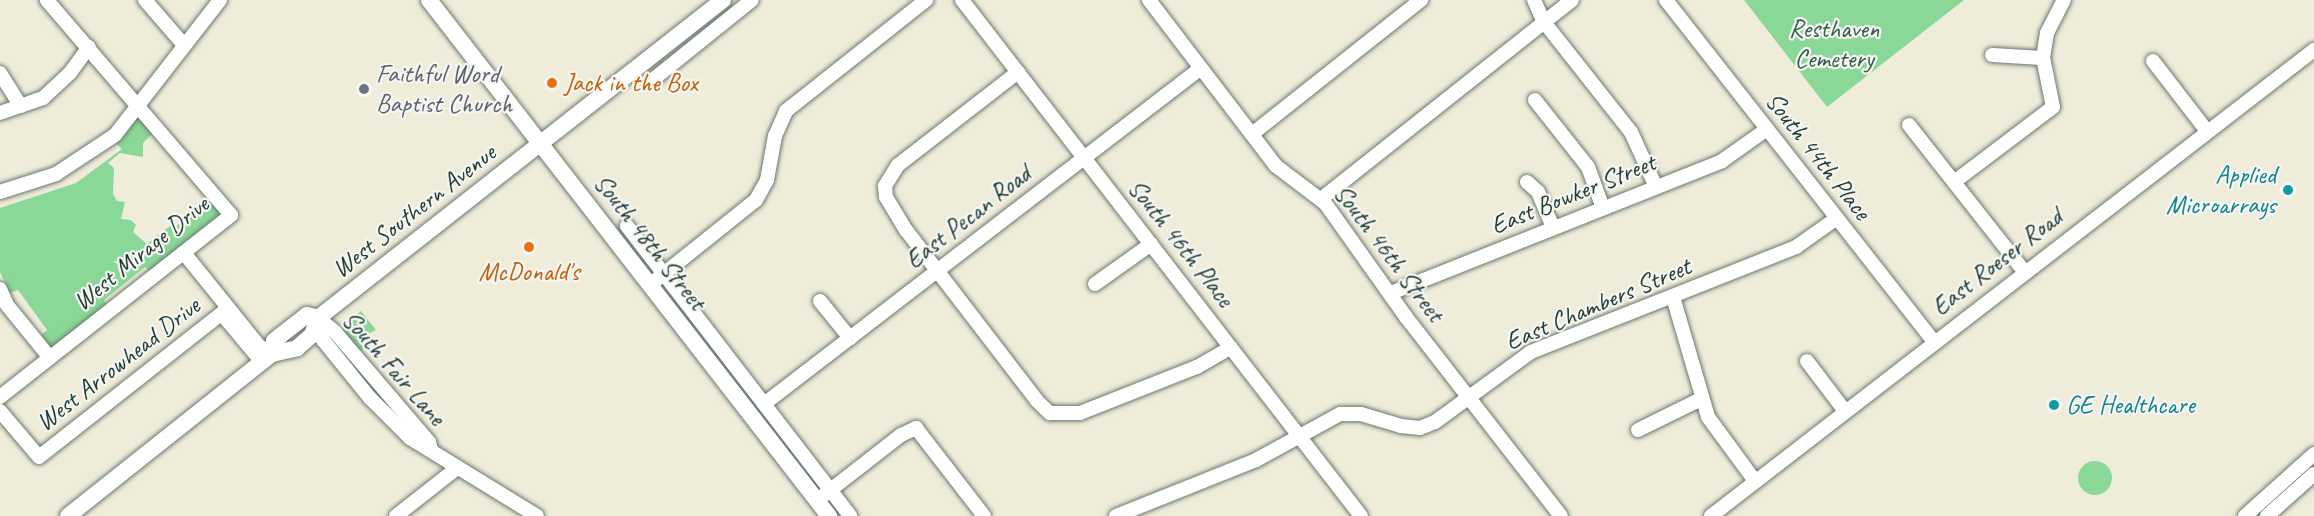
<!DOCTYPE html>
<style>
body{margin:0}
#map{position:relative;width:2314px;height:516px;overflow:hidden;background:#f0ecda;font-family:Caveat,sans-serif}
div>[style]{position:absolute}
.green>*{inset:0;background:#8ad897}
.round{border-radius:50%}
.roads{filter:drop-shadow(0 0 2px #687a6e) drop-shadow(0 0 2px #687a6e)}
.minor>*{height:14px;margin:-7px;padding:0 7px;transform-origin:7px;border-radius:7px;background:#fff}
.major>*{height:16px;margin:-8px;padding:0 8px;transform-origin:8px;border-radius:8px;background:#fff}
.dots>*{width:16px;height:16px;translate:-50% -50%;box-sizing:border-box;border:3px solid #f6f6f2;border-radius:50%}
span{translate:-50% -50%;white-space:nowrap;text-align:center;line-height:1.15;-webkit-text-stroke:4.5px #f6f6f2;paint-order:stroke}
.park-label{font-size:26px;color:#345c48}
.worship-label{font-size:26px;color:#5b616d}
.left{translate:0 -50%;text-align:left}
.food-label{font-size:26px;color:#c56008}
.street-label{font-size:26px;color:#1f3d34}
.culture-label{font-size:26px;color:#0d838f}
.right{translate:-100% -50%;text-align:right}
</style>
<div id="map">
<div class="green">
<i style="clip-path:polygon(1744px 0,1964px 0,1827px 107px)"></i>
<i style="clip-path:polygon(142px 113px,156px 130px,143px 143px,143px 157px,120px 153px,108px 163px,114px 168px,113px 194px,117px 201px,125px 202px,121px 219px,131px 220px,136px 225px,133px 232px,147px 244px,170px 226px,173px 229px,205px 202px,207px 205px,214px 200px,221px 215px,151px 272px,145px 267px,104px 300px,108px 308px,55px 349px,49px 348px,39px 337px,47px 330px,18px 290px,10px 293px,0 272px,0 208px,76px 183px,122px 149px,116px 143px)"></i>
<i style="clip-path:polygon(361px 311px,376px 330px,357px 339px,364px 348px,360px 352px,342px 328px)"></i>
<i class="round" style="left:2078px;top:461px;width:34px;height:34px"></i>
</div>
<div class="roads">
<div class="minor">
<i style="left:145px;top:0;width:60px;rotate:49.1deg"></i>
<i style="left:962px;top:0;width:652px;rotate:52.29deg"></i>
<i style="left:1149px;top:0;width:209px;rotate:52.6deg"></i>
<i style="left:1276px;top:166px;width:61px;rotate:37.1deg"></i>
<i style="left:1325px;top:203px;width:140px;rotate:54.6deg"></i>
<i style="left:1406px;top:317px;width:252px;rotate:52.1deg"></i>
<i style="left:1534px;top:0;width:24px;rotate:66deg"></i>
<i style="left:1544px;top:22px;width:140px;rotate:51.7deg"></i>
<i style="left:1631px;top:132px;width:60px;rotate:65.6deg"></i>
<i style="left:1666px;top:0;width:433px;rotate:51.9deg"></i>
<i style="left:1992px;top:55px;width:51px;rotate:3.4deg"></i>
<i style="left:2153px;top:61px;width:88px;rotate:52.4deg"></i>
<i style="left:1018px;top:72px;width:152px;rotate:142.2deg"></i>
<i style="left:898px;top:165px;width:25px;rotate:122deg"></i>
<i style="left:885px;top:186px;width:11px;rotate:85deg"></i>
<i style="left:886px;top:197px;width:39px;rotate:59deg"></i>
<i style="left:906px;top:230px;width:215px;rotate:52.5deg"></i>
<i style="left:1037px;top:401px;width:18px;rotate:43deg"></i>
<i style="left:1050px;top:413px;width:30px"></i>
<i style="left:1080px;top:413px;width:126px;rotate:-21.5deg"></i>
<i style="left:1197px;top:367px;width:39px;rotate:-30deg"></i>
<i style="left:0;top:73px;width:39px;rotate:58deg"></i>
<i style="left:655px;top:78px;width:124px;rotate:-38.8deg"></i>
<i style="left:1535px;top:100px;width:85px;rotate:51.7deg"></i>
<i style="left:1588px;top:167px;width:44px;rotate:69.9deg"></i>
<i style="left:0;top:113px;width:46px;rotate:-19.2deg"></i>
<i style="left:43px;top:98px;width:37px;rotate:-43deg"></i>
<i style="left:70px;top:73px;width:32px;rotate:-54deg"></i>
<i style="left:1909px;top:125px;width:186px;rotate:51.8deg"></i>
<i style="left:1252px;top:134px;width:216px;rotate:-38.4deg"></i>
<i style="left:1527px;top:182px;width:15px;rotate:42deg"></i>
<i style="left:1538px;top:192px;width:39px;rotate:67deg"></i>
<i style="left:1954px;top:182px;width:124px;rotate:-37.1deg"></i>
<i style="left:2053px;top:107px;width:50px;rotate:-101.5deg"></i>
<i style="left:2043px;top:58px;width:25px;rotate:-81deg"></i>
<i style="left:2047px;top:33px;width:37px;rotate:-63deg"></i>
<i style="left:0;top:192px;width:59px;rotate:-17.8deg"></i>
<i style="left:56px;top:174px;width:71px;rotate:-33.5deg"></i>
<i style="left:115px;top:135px;width:171px;rotate:-52.1deg"></i>
<i style="left:1321px;top:199px;width:320px;rotate:-38.4deg"></i>
<i style="left:627px;top:226px;width:366px;rotate:52.4deg"></i>
<i style="left:184px;top:253px;width:119px;rotate:51.1deg"></i>
<i style="left:259px;top:346px;width:15px;rotate:32deg"></i>
<i style="left:651px;top:284px;width:134px;rotate:-38.7deg"></i>
<i style="left:756px;top:200px;width:23px;rotate:-61deg"></i>
<i style="left:767px;top:180px;width:45px;rotate:-79.7deg"></i>
<i style="left:775px;top:136px;width:27px;rotate:-66deg"></i>
<i style="left:786px;top:111px;width:179px;rotate:-38.4deg"></i>
<i style="left:1095px;top:284px;width:69px;rotate:-35.5deg"></i>
<i style="left:0;top:289px;width:17px;rotate:66deg"></i>
<i style="left:7px;top:305px;width:68px;rotate:50.9deg"></i>
<i style="left:1391px;top:293px;width:356px;rotate:-21.7deg"></i>
<i style="left:1722px;top:161px;width:55px;rotate:-35.4deg"></i>
<i style="left:1673px;top:297px;width:125px;rotate:73.7deg"></i>
<i style="left:1708px;top:417px;width:79px;rotate:53.7deg"></i>
<i style="left:820px;top:301px;width:48px;rotate:51deg"></i>
<i style="left:227px;top:309px;width:11px;rotate:90deg"></i>
<i style="left:227px;top:320px;width:55px;rotate:50.2deg"></i>
<i style="left:318px;top:318px;width:23px;rotate:77deg"></i>
<i style="left:323px;top:340px;width:75px;rotate:51deg"></i>
<i style="left:370px;top:398px;width:57px;rotate:45deg"></i>
<i style="left:410px;top:438px;width:149px;rotate:31.6deg"></i>
<i style="left:318px;top:318px;width:22px;rotate:39deg"></i>
<i style="left:335px;top:332px;width:145px;rotate:49.5deg"></i>
<i style="left:429px;top:442px;width:8px;rotate:76deg"></i>
<i style="left:1807px;top:361px;width:63px;rotate:52.8deg"></i>
<i style="left:0;top:397px;width:294px;rotate:-38.2deg"></i>
<i style="left:231px;top:215px;width:283px;rotate:-130.6deg"></i>
<i style="left:764px;top:404px;width:551px;rotate:-37.56deg"></i>
<i style="left:0;top:411px;width:60px;rotate:49.7deg"></i>
<i style="left:39px;top:457px;width:239px;rotate:-38.2deg"></i>
<i style="left:1638px;top:430px;width:70px;rotate:-26.2deg"></i>
<i style="left:824px;top:495px;width:98px;rotate:-37.9deg"></i>
<i style="left:901px;top:435px;width:17px;rotate:-25deg"></i>
<i style="left:916px;top:428px;width:111px;rotate:52.3deg"></i>
<i style="left:396px;top:516px;width:76px;rotate:-38.1deg"></i>
<i style="left:1116px;top:516px;width:151px;rotate:-21.8deg"></i>
<i style="left:1256px;top:460px;width:96px;rotate:-28.7deg"></i>
<i style="left:1340px;top:414px;width:21px"></i>
<i style="left:1361px;top:414px;width:42px;rotate:16.7deg"></i>
<i style="left:1401px;top:426px;width:19px;rotate:6deg"></i>
<i style="left:1420px;top:428px;width:16px;rotate:-22deg"></i>
<i style="left:1435px;top:422px;width:119px;rotate:-36.1deg"></i>
<i style="left:1531px;top:352px;width:285px;rotate:-21.6deg"></i>
<i style="left:1796px;top:247px;width:50px;rotate:-35.3deg"></i>
<i style="left:1711px;top:516px;width:762px;rotate:-37.7deg"></i>
<i style="left:2245px;top:516px;width:93px;rotate:-41.9deg"></i>
<i style="left:2267px;top:516px;width:63px;rotate:-41.8deg"></i>
</div>
<div class="major">
<i style="left:429px;top:0;width:653px;rotate:52.22deg"></i>
<i style="left:272px;top:354px;width:13px;rotate:-81deg"></i>
<i style="left:274px;top:341px;width:8px;rotate:-40deg"></i>
<i style="left:280px;top:336px;width:34px;rotate:-38deg"></i>
<i style="left:307px;top:315px;width:11px;rotate:15deg"></i>
<i style="left:68px;top:516px;width:260px;rotate:-38.5deg"></i>
<i style="left:272px;top:354px;width:26px;rotate:-13deg"></i>
<i style="left:297px;top:348px;width:20px;rotate:-41deg"></i>
<i style="left:312px;top:335px;width:18px;rotate:-71deg"></i>
<i style="left:318px;top:318px;width:515px;rotate:-38.14deg"></i>
</div>
</div>
<div class="dots">
<i style="left:552px;top:83px;background:#e8710a"></i>
<i style="left:364px;top:89px;background:#6b7280"></i>
<i style="left:2288px;top:190px;background:#0f9aa8"></i>
<i style="left:529px;top:247px;background:#e8710a"></i>
<i style="left:2054px;top:405px;background:#0f9aa8"></i>
</div>
<div class="park-label">
<span style="left:1834px;top:44px">Resthaven<br>Cemetery</span>
</div>
<div class="worship-label">
<span class="left" style="left:376px;top:89px">Faithful Word<br>Baptist Church</span>
</div>
<div class="food-label">
<span class="left" style="left:564px;top:83px">Jack in the Box</span>
<span style="left:529px;top:272px">McDonald's</span>
</div>
<div class="street-label">
<span style="left:1818px;top:156px;rotate:52deg">South 44th Place</span>
<span style="left:1573px;top:194px;rotate:-22deg">East Bowker Street</span>
<span style="left:414px;top:211px;rotate:-38deg">West Southern Avenue</span>
<span style="left:968px;top:217px;rotate:-38deg">East Pecan Road</span>
<span style="left:650px;top:242px;rotate:52deg">South 48th Street</span>
<span style="left:1181px;top:243px;rotate:52deg">South 46th Place</span>
<span style="left:141px;top:253px;rotate:-39deg">West Mirage Drive</span>
<span style="left:1389px;top:253px;rotate:53deg">South 46th Street</span>
<span style="left:1997px;top:262px;rotate:-38deg">East Roeser Road</span>
<span style="left:1598px;top:304px;rotate:-23deg">East Chambers Street</span>
<span style="left:118px;top:364px;rotate:-38deg">West Arrowhead Drive</span>
<span style="left:394px;top:368px;rotate:49deg">South Fair Lane</span>
</div>
<div class="culture-label">
<span class="right" style="left:2276px;top:190px">Applied<br>Microarrays</span>
<span class="left" style="left:2066px;top:405px">GE Healthcare</span>
</div>
</div>
